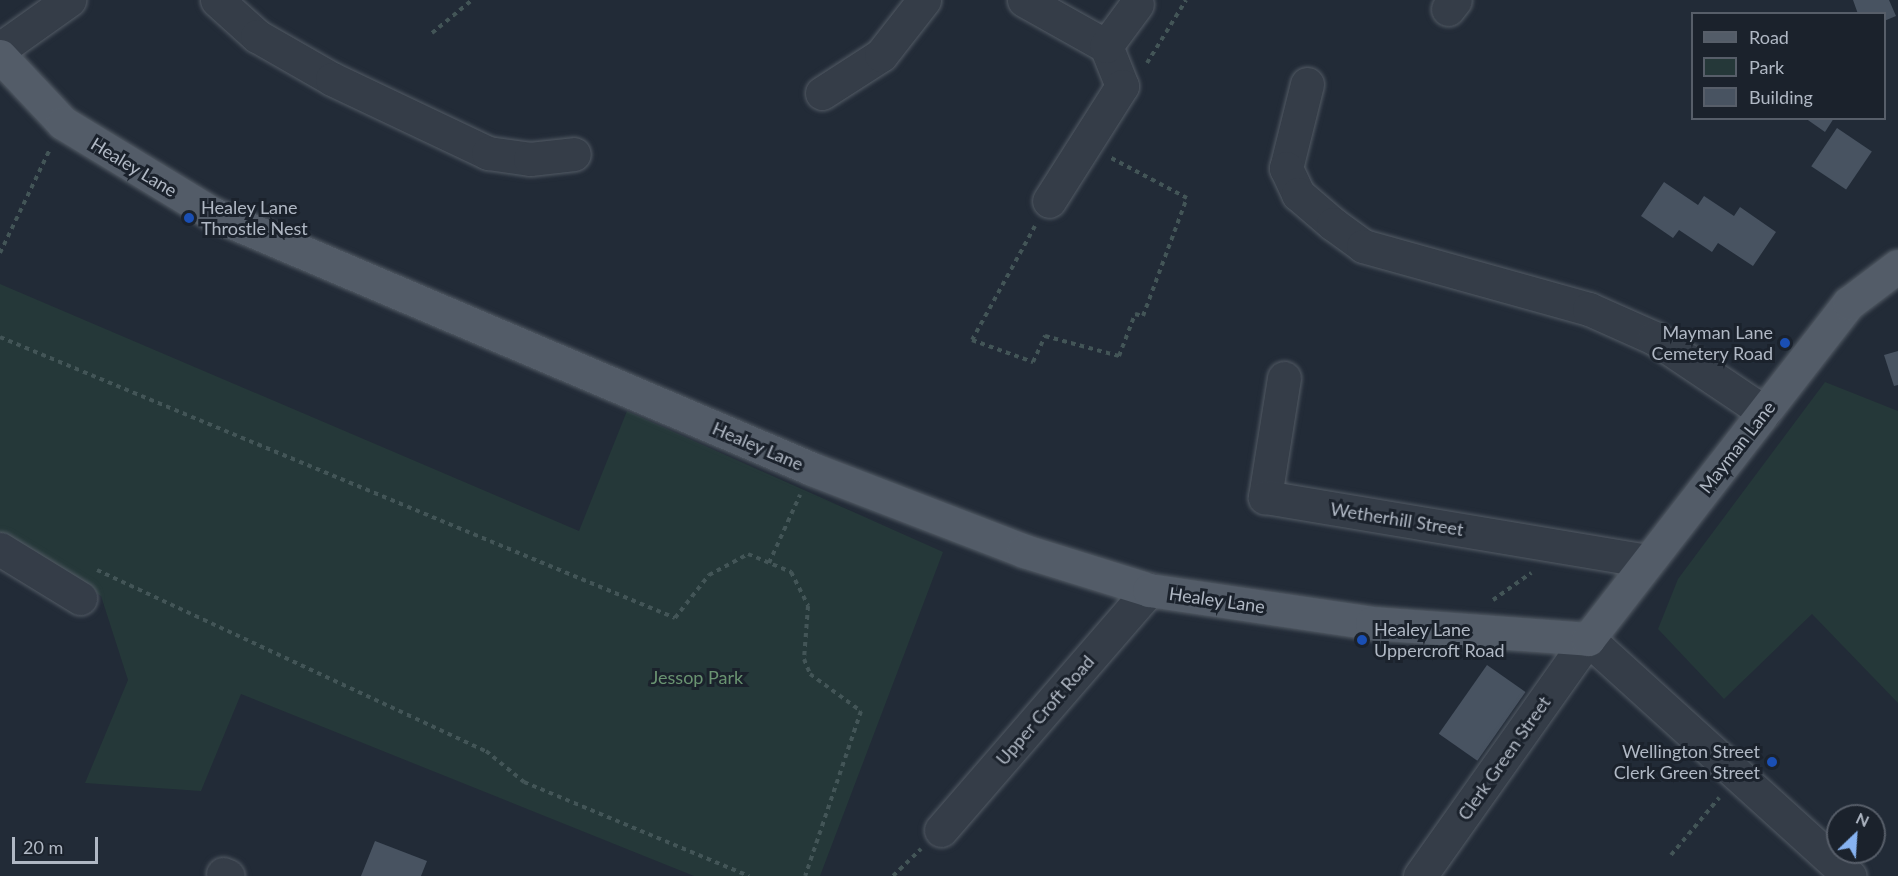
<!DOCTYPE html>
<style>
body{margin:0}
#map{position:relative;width:1898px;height:876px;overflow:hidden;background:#222b37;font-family:Lato,sans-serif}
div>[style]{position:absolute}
.green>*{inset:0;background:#253839}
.building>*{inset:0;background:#485361;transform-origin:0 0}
.path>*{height:4px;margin-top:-2px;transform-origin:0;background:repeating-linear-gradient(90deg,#435557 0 4.5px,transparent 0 9px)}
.roads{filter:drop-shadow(0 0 2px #535b65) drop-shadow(0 0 2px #535b65)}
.minor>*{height:33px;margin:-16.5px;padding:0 16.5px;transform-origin:16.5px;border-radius:16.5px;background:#353d48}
.major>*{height:33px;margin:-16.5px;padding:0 16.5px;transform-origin:16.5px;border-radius:16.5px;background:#535c68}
.dots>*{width:16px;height:16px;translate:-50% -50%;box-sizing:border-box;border:3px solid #1b222c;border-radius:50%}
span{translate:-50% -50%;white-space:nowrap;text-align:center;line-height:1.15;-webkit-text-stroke:6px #1b222c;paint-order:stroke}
.street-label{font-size:18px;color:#b0b8c4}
.poi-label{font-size:18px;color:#b0b8c4}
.left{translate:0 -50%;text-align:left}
.right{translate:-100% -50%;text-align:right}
.park-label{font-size:18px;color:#699371}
.legend{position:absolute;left:1691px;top:12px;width:195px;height:108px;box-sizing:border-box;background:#1b222c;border:2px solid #575e69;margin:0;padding:8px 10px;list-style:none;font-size:18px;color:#b0b8c4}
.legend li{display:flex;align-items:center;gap:12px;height:30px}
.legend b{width:30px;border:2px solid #575e69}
.north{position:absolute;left:1826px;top:804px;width:60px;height:60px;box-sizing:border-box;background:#1b222c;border:2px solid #575e69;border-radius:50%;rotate:25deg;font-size:16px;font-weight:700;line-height:24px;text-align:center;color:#b0b8c4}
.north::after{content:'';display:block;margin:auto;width:21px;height:27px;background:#87b3f1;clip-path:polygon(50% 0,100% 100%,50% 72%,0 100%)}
.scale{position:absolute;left:12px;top:837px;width:86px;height:27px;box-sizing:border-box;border:3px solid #b0b8c4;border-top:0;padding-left:8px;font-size:18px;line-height:21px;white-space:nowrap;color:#b0b8c4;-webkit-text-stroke:4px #1b222c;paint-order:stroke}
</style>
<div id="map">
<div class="green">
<i style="clip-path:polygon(0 284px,579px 531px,627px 411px,943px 552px,820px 876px,694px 876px,241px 694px,201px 791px,85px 783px,128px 680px,101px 596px,0 537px)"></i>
<i style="clip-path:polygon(1825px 382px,1898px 411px,1898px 703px,1812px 614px,1724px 699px,1658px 629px,1678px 579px)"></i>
</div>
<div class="building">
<i style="clip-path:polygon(1853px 0,1889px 0,1896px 16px,1884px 21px,1884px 14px,1858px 14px)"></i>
<i style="clip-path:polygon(1805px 118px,1834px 118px,1825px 132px)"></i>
<i style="left:1837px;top:128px;width:42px;height:46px;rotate:34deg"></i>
<i style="clip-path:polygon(1664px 182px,1698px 205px,1704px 196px,1734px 216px,1740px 207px,1776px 232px,1753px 266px,1718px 243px,1712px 252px,1679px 230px,1673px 238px,1641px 216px)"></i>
<i style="clip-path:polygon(1898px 351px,1898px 385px,1894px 386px,1884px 355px)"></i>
<i style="left:1487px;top:665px;width:47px;height:84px;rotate:35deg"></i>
<i style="clip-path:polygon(375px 841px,427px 861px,421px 876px,361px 876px)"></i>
</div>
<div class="path">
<i style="left:432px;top:33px;width:52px;rotate:-39.5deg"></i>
<i style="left:1147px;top:63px;width:74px;rotate:-58.2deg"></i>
<i style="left:1035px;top:226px;width:130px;rotate:118.9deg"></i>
<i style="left:972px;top:340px;width:65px;rotate:19.8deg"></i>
<i style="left:1033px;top:362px;width:29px;rotate:-65deg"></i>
<i style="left:1045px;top:336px;width:77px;rotate:15.1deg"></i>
<i style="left:1119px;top:356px;width:45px;rotate:-69.1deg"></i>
<i style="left:1135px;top:314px;width:8px;rotate:14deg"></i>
<i style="left:1143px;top:316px;width:126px;rotate:-69.6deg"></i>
<i style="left:1187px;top:198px;width:86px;rotate:-152.2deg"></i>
<i style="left:0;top:253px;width:113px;rotate:-64.3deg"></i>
<i style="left:0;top:337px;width:731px;rotate:22.6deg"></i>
<i style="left:675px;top:618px;width:55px;rotate:-51.7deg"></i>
<i style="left:709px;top:575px;width:44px;rotate:-28.3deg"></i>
<i style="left:748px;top:554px;width:47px;rotate:22.7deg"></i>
<i style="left:791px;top:572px;width:38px;rotate:63deg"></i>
<i style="left:808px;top:606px;width:53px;rotate:94.3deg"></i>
<i style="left:804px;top:659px;width:16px;rotate:68deg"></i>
<i style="left:810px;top:674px;width:63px;rotate:36deg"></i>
<i style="left:861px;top:711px;width:174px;rotate:108.7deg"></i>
<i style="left:769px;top:563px;width:75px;rotate:-65.5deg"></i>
<i style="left:97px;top:570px;width:429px;rotate:25deg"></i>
<i style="left:486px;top:751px;width:49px;rotate:39.2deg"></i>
<i style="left:524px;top:782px;width:244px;rotate:22.7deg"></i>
<i style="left:1493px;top:600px;width:47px;rotate:-35.4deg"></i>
<i style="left:1671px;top:855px;width:75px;rotate:-49.9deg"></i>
<i style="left:893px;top:876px;width:39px;rotate:-44deg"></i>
</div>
<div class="roads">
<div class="minor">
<i style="left:217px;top:0;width:54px;rotate:42deg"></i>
<i style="left:257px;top:36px;width:86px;rotate:29.8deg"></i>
<i style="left:332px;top:79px;width:173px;rotate:25.4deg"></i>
<i style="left:488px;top:153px;width:42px;rotate:8.1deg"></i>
<i style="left:530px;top:159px;width:44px;rotate:-6.5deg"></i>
<i style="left:1024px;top:0;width:94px;rotate:29.3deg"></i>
<i style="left:1106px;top:46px;width:43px;rotate:68.2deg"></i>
<i style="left:1122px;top:86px;width:136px;rotate:122.4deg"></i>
<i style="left:1448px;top:9px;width:11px;rotate:-52deg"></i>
<i style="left:1106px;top:46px;width:52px;rotate:-53.6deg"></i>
<i style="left:0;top:49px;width:85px;rotate:-35.4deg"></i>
<i style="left:1307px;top:84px;width:87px;rotate:104deg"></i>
<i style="left:1286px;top:168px;width:29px;rotate:65deg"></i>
<i style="left:1298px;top:194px;width:46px;rotate:40.6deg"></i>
<i style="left:1333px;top:224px;width:37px;rotate:36deg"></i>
<i style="left:1363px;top:246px;width:235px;rotate:15.6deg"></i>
<i style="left:1589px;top:309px;width:71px;rotate:24deg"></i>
<i style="left:1654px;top:338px;width:133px;rotate:33.9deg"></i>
<i style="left:822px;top:93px;width:70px;rotate:-32.8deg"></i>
<i style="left:881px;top:55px;width:70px;rotate:-52deg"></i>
<i style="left:1284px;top:378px;width:121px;rotate:99.1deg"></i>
<i style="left:1265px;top:497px;width:388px;rotate:9.5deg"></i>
<i style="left:0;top:549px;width:94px;rotate:31.5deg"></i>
<i style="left:941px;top:830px;width:318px;rotate:-49.1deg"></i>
<i style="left:223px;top:874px;width:5px;rotate:22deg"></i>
<i style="left:1420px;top:876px;width:291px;rotate:-54.7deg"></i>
<i style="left:1588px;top:639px;width:353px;rotate:42.2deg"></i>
</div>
<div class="major">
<i style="left:0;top:56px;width:92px;rotate:46.8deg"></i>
<i style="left:63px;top:123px;width:173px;rotate:31.3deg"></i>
<i style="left:211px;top:213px;width:653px;rotate:23.07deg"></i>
<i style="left:812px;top:469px;width:227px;rotate:21.1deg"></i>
<i style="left:1024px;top:551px;width:131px;rotate:17.3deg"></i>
<i style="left:1149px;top:590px;width:225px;rotate:8.4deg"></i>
<i style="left:1372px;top:623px;width:217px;rotate:4.2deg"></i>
<i style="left:1588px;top:639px;width:425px;rotate:-52.2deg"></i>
<i style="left:1849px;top:303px;width:61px;rotate:-37.1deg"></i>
</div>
</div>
<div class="dots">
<i style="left:189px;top:218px;background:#1a4fb4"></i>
<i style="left:1785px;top:343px;background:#1a4fb4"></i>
<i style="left:1362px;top:640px;background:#1a4fb4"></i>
<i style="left:1772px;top:762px;background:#1a4fb4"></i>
</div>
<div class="street-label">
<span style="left:134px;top:167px;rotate:31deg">Healey Lane</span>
<span style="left:758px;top:446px;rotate:23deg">Healey Lane</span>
<span style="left:1737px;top:447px;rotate:-52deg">Mayman Lane</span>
<span style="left:1397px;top:519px;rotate:9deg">Wetherhill Street</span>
<span style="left:1217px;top:600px;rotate:8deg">Healey Lane</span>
<span style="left:1045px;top:710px;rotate:-49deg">Upper Croft Road</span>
<span style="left:1504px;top:758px;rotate:-55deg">Clerk Green Street</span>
</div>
<div class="poi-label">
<span class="left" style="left:201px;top:218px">Healey Lane<br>Throstle Nest</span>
<span class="right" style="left:1773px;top:343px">Mayman Lane<br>Cemetery Road</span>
<span class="left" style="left:1374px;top:640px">Healey Lane<br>Uppercroft Road</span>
<span class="right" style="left:1760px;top:762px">Wellington Street<br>Clerk Green Street</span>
</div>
<div class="park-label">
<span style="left:697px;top:677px">Jessop Park</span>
</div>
<ul class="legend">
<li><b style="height:8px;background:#535c68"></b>Road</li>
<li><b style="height:16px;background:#253839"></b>Park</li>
<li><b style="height:16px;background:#485361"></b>Building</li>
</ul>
<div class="north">N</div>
<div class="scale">20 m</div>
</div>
